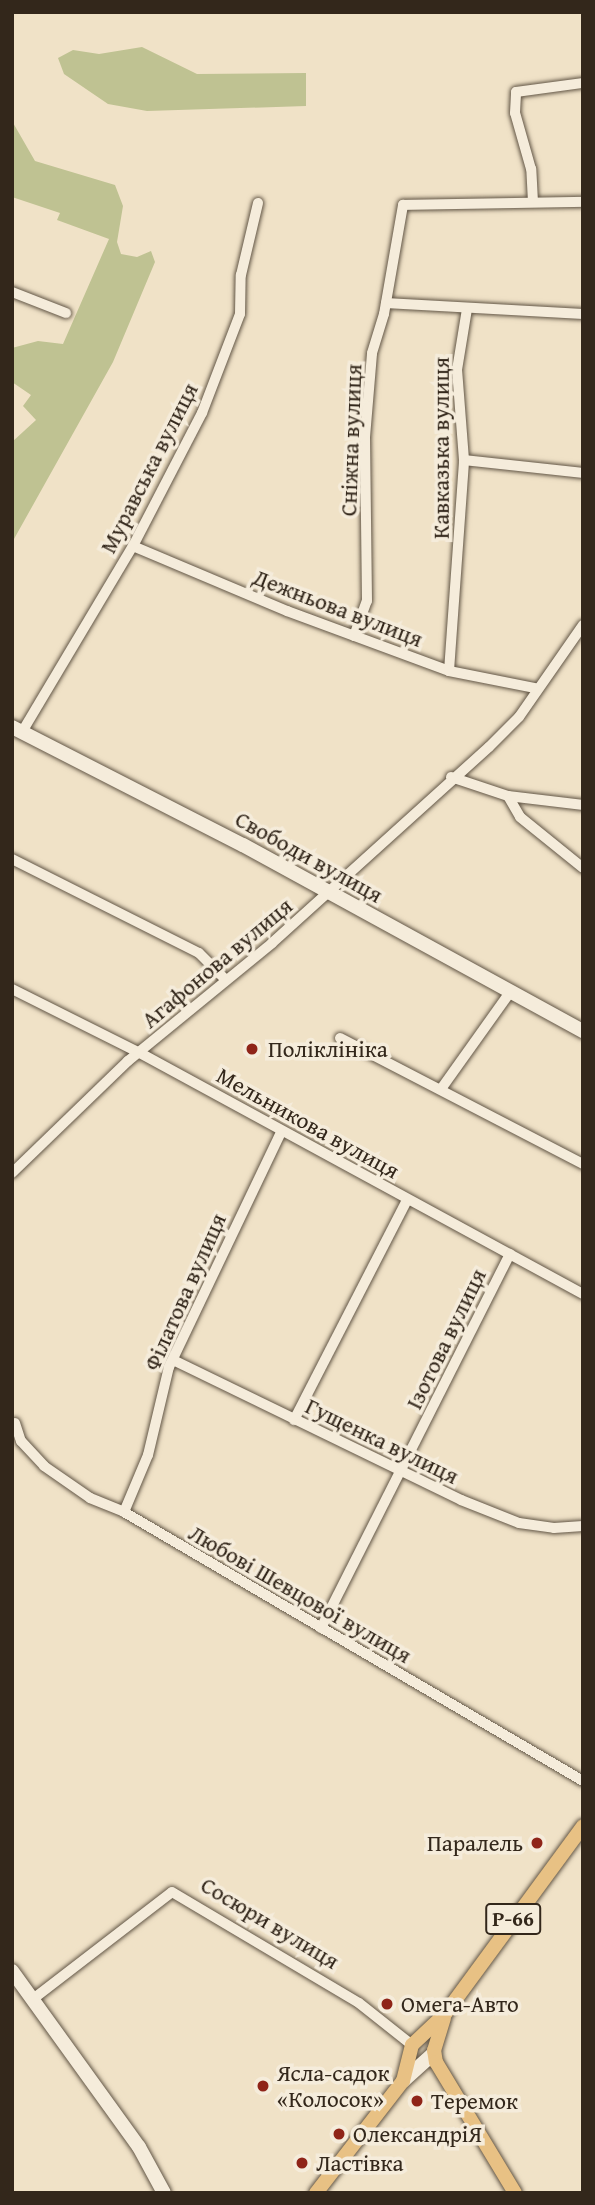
<!DOCTYPE html>
<meta charset="utf-8">
<style>
body{margin:0}
#map{position:relative;width:595px;height:2205px;overflow:hidden;background:#f0e2c7;font-family:"Gentium Book Plus",serif}
div>[style]{position:absolute}
.green>*{inset:0;background:#bfc292}
.roads{filter:drop-shadow(0 0 2px #625646) drop-shadow(0 0 2px #625646)}
.street>*{height:10px;margin:-5px;padding:0 5px;transform-origin:5px;border-radius:5px;background:#f5ecdb}
.secondary>*{height:14px;margin:-7px;padding:0 7px;transform-origin:7px;border-radius:7px;background:#f5ecdb}
.primary>*{height:14px;margin:-7px;padding:0 7px;transform-origin:7px;border-radius:7px;background:#e8c184}
.dots>*{width:19px;height:19px;translate:-50% -50%;box-sizing:border-box;border:4px solid #f5ecdb;border-radius:50%}
span{translate:-50% -50%;white-space:nowrap;text-align:center;line-height:1.15;-webkit-text-stroke:7px #f5ecdb;paint-order:stroke}
.shield-label span{padding:2px 5px;background:#f5ecdb;border:2px solid;border-radius:5px;-webkit-text-stroke-width:0}
.shield-label{font-size:21px;color:#33271b;font-weight:700}
.street-label{font-size:23px;color:#33271b}
.poi-label{font-size:23px;color:#33271b}
.left{translate:0 -50%;text-align:left}
.right{translate:-100% -50%;text-align:right}
.frame{position:absolute;inset:0;border:14px solid #33271b;pointer-events:none}
</style>
<div id="map">
<div class="green">
<i style="clip-path:polygon(142px 47px,197px 74px,306px 73px,306px 106px,147px 111px,108px 104px,64px 74px,58px 58px,73px 50px,99px 54px)"></i>
<i style="clip-path:polygon(12px 121px,35px 161px,115px 185px,123px 206px,117px 242px,121px 254px,137px 257px,151px 251px,155px 262px,113px 362px,14px 539px,12px 442px,36px 420px,23px 406px,31px 395px,12px 382px,12px 348px,38px 341px,63px 344px,109px 239px,57px 220px,60px 213px,12px 197px)"></i>
</div>
<div class="roads">
<div class="street">
<i style="left:533px;top:202px;width:33px;rotate:-93deg"></i>
<i style="left:531px;top:169px;width:58px;rotate:-105.9deg"></i>
<i style="left:515px;top:113px;width:21px;rotate:-87deg"></i>
<i style="left:516px;top:92px;width:68px;rotate:-7.7deg"></i>
<i style="left:12px;top:292px;width:58px;rotate:21.3deg"></i>
<i style="left:386px;top:303px;width:197px;rotate:3.2deg"></i>
<i style="left:464px;top:460px;width:120px;rotate:6.2deg"></i>
<i style="left:133px;top:546px;width:167px;rotate:22.9deg"></i>
<i style="left:287px;top:611px;width:173px;rotate:20.3deg"></i>
<i style="left:449px;top:671px;width:88px;rotate:11.2deg"></i>
<i style="left:354px;top:636px;width:37px;rotate:-70deg"></i>
<i style="left:367px;top:601px;width:164px;rotate:-90.7deg"></i>
<i style="left:365px;top:437px;width:84px;rotate:-85.2deg"></i>
<i style="left:372px;top:353px;width:41px;rotate:-72.9deg"></i>
<i style="left:384px;top:314px;width:111px;rotate:-80.1deg"></i>
<i style="left:403px;top:205px;width:180px;rotate:-1deg"></i>
<i style="left:449px;top:671px;width:212px;rotate:-85.9deg"></i>
<i style="left:464px;top:460px;width:90px;rotate:-94.4deg"></i>
<i style="left:457px;top:370px;width:62px;rotate:-80.7deg"></i>
<i style="left:22px;top:732px;width:217px;rotate:-59.2deg"></i>
<i style="left:133px;top:546px;width:150px;rotate:-62.6deg"></i>
<i style="left:202px;top:413px;width:106px;rotate:-69deg"></i>
<i style="left:240px;top:314px;width:39px;rotate:-89deg"></i>
<i style="left:241px;top:275px;width:74px;rotate:-76.7deg"></i>
<i style="left:451px;top:777px;width:60px;rotate:18.4deg"></i>
<i style="left:508px;top:796px;width:76px;rotate:6.8deg"></i>
<i style="left:508px;top:796px;width:24px;rotate:60deg"></i>
<i style="left:520px;top:817px;width:81px;rotate:39deg"></i>
<i style="left:12px;top:859px;width:209px;rotate:26.7deg"></i>
<i style="left:199px;top:953px;width:37px;rotate:45deg"></i>
<i style="left:12px;top:989px;width:143px;rotate:26.6deg"></i>
<i style="left:140px;top:1053px;width:504px;rotate:28.55deg"></i>
<i style="left:340px;top:1038px;width:274px;rotate:27.4deg"></i>
<i style="left:441px;top:1089px;width:120px;rotate:-54.5deg"></i>
<i style="left:12px;top:1173px;width:161px;rotate:-44deg"></i>
<i style="left:128px;top:1061px;width:186px;rotate:-39.3deg"></i>
<i style="left:272px;top:943px;width:292px;rotate:-42.1deg"></i>
<i style="left:489px;top:747px;width:42px;rotate:-45deg"></i>
<i style="left:519px;top:717px;width:112px;rotate:-55.2deg"></i>
<i style="left:173px;top:1360px;width:320px;rotate:25.9deg"></i>
<i style="left:461px;top:1500px;width:62px;rotate:21.6deg"></i>
<i style="left:519px;top:1523px;width:35px;rotate:8deg"></i>
<i style="left:554px;top:1528px;width:29px;rotate:-4deg"></i>
<i style="left:294px;top:1420px;width:247px;rotate:-62.8deg"></i>
<i style="left:15px;top:1423px;width:19px;rotate:72deg"></i>
<i style="left:21px;top:1441px;width:34px;rotate:47deg"></i>
<i style="left:44px;top:1466px;width:56px;rotate:34.8deg"></i>
<i style="left:90px;top:1498px;width:37px;rotate:22deg"></i>
<i style="left:124px;top:1512px;width:532px;rotate:30.37deg"></i>
<i style="left:124px;top:1512px;width:62px;rotate:-67.2deg"></i>
<i style="left:148px;top:1455px;width:90px;rotate:-76.6deg"></i>
<i style="left:169px;top:1367px;width:260px;rotate:-64.5deg"></i>
<i style="left:321px;top:1628px;width:419px;rotate:-63.2deg"></i>
<i style="left:33px;top:1999px;width:175px;rotate:-37.6deg"></i>
<i style="left:172px;top:1892px;width:217px;rotate:30.7deg"></i>
<i style="left:359px;top:2003px;width:68px;rotate:38.4deg"></i>
</div>
<div class="secondary">
<i style="left:12px;top:727px;width:259px;rotate:27.1deg"></i>
<i style="left:243px;top:845px;width:388px;rotate:28.7deg"></i>
<i style="left:12px;top:1971px;width:217px;rotate:54.2deg"></i>
<i style="left:139px;top:2147px;width:52px;rotate:61.5deg"></i>
<i style="left:403px;top:2081px;width:42px;rotate:-42.1deg"></i>
</div>
<div class="primary">
<i style="left:444px;top:2018px;width:34px;rotate:107deg"></i>
<i style="left:434px;top:2050px;width:12px;rotate:81deg"></i>
<i style="left:436px;top:2062px;width:153px;rotate:58.9deg"></i>
<i style="left:316px;top:2193px;width:142px;rotate:-52.2deg"></i>
<i style="left:403px;top:2081px;width:37px;rotate:-76deg"></i>
<i style="left:412px;top:2045px;width:45px;rotate:-43.2deg"></i>
<i style="left:445px;top:2014px;width:233px;rotate:-53.7deg"></i>
</div>
</div>
<div class="dots">
<i style="left:252px;top:1049px;background:#8f2418"></i>
<i style="left:537px;top:1843px;background:#8f2418"></i>
<i style="left:387px;top:2004px;background:#8f2418"></i>
<i style="left:263px;top:2086px;background:#8f2418"></i>
<i style="left:417px;top:2101px;background:#8f2418"></i>
<i style="left:339px;top:2134px;background:#8f2418"></i>
<i style="left:302px;top:2163px;background:#8f2418"></i>
</div>
<div class="shield-label">
<span style="left:513px;top:1919px">Р-66</span>
</div>
<div class="street-label">
<span style="left:351px;top:440px;rotate:-88deg">Сніжна вулиця</span>
<span style="left:441px;top:448px;rotate:-90deg">Кавказька вулиця</span>
<span style="left:149px;top:468px;rotate:-63deg">Муравська вулиця</span>
<span style="left:338px;top:608px;rotate:21deg">Дежньова вулиця</span>
<span style="left:309px;top:857px;rotate:29deg">Свободи вулиця</span>
<span style="left:217px;top:963px;rotate:-40deg">Агафонова вулиця</span>
<span style="left:308px;top:1123px;rotate:29deg">Мельникова вулиця</span>
<span style="left:185px;top:1292px;rotate:-66deg">Філатова вулиця</span>
<span style="left:446px;top:1339px;rotate:-64deg">Ізотова вулиця</span>
<span style="left:382px;top:1441px;rotate:26deg">Гущенка вулиця</span>
<span style="left:300px;top:1594px;rotate:30deg">Любові Шевцової вулиця</span>
<span style="left:270px;top:1923px;rotate:31deg">Сосюри вулиця</span>
</div>
<div class="poi-label">
<span class="left" style="left:268px;top:1049px">Поліклініка</span>
<span class="right" style="left:523px;top:1843px">Паралель</span>
<span class="left" style="left:401px;top:2004px">Омега-Авто</span>
<span class="left" style="left:277px;top:2086px">Ясла-садок<br>«Колосок»</span>
<span class="left" style="left:431px;top:2101px">Теремок</span>
<span class="left" style="left:353px;top:2134px">ОлександріЯ</span>
<span class="left" style="left:316px;top:2163px">Ластівка</span>
</div>
<div class="frame"></div>
</div>
